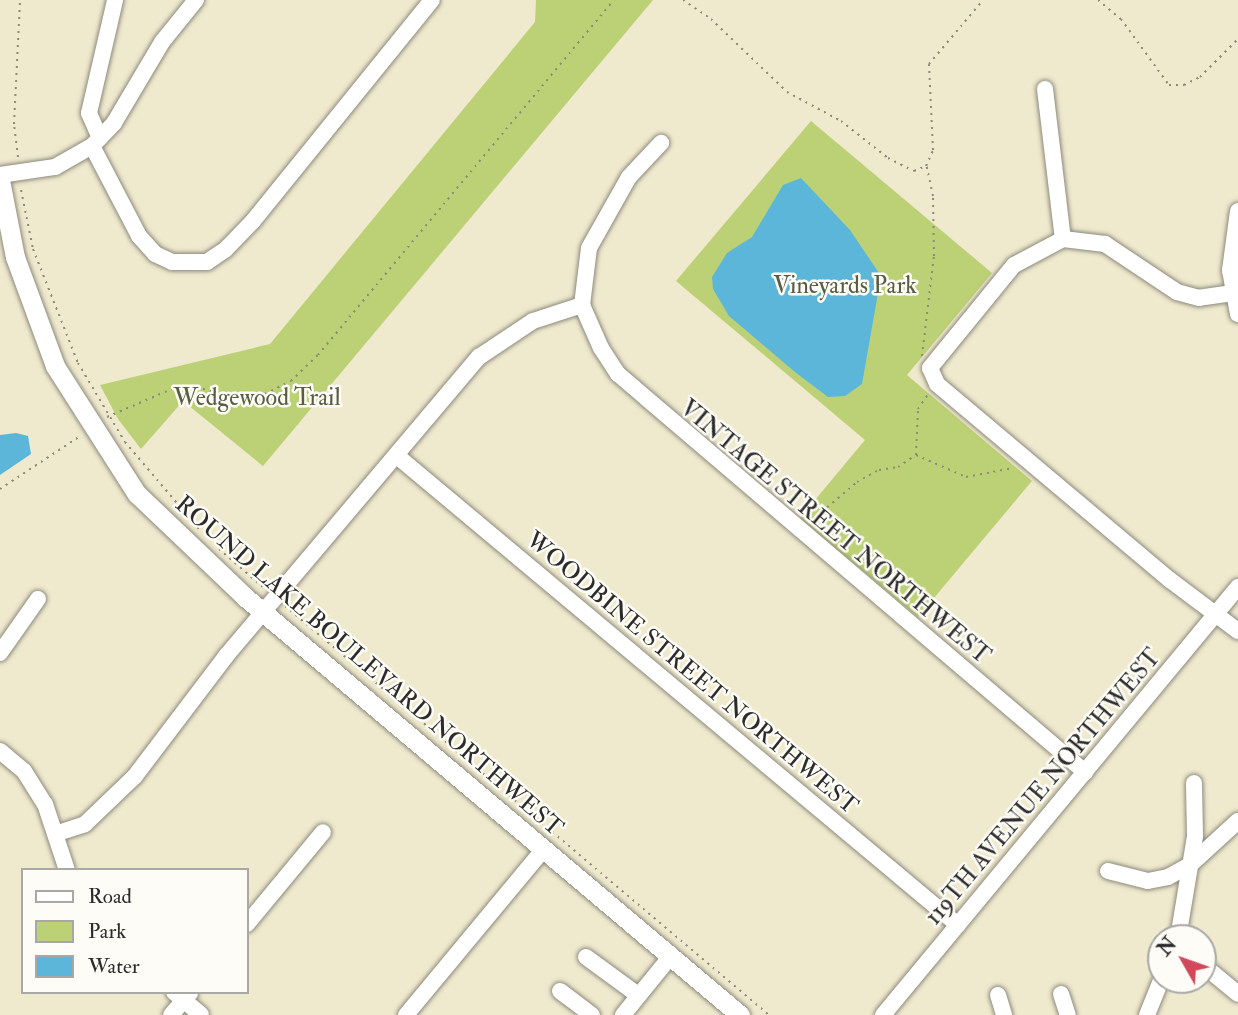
<!DOCTYPE html>
<style>
body{margin:0}
#map{position:relative;width:1238px;height:1015px;overflow:hidden;background:#efe9ce;font-family:"IM FELL Double Pica",serif}
div>[style]{position:absolute}
.green>*{inset:0;background:#bcd175}
.water>*{inset:0;background:#5cb6da}
.path>*{height:2px;margin-top:-1px;transform-origin:0;background:repeating-linear-gradient(90deg,#8d8a7c 0 2px,transparent 0 7px)}
.roads{filter:drop-shadow(0 0 2px #8d8a7c) drop-shadow(0 0 2px #8d8a7c)}
.minor>*{height:16px;margin:-8px;padding:0 8px;transform-origin:8px;border-radius:8px;background:#fff}
.major>*{height:19px;margin:-9.5px;padding:0 9.5px;transform-origin:9.5px;border-radius:9.5px;background:#fff}
span{translate:-50% -50%;white-space:nowrap;text-align:center;line-height:1.15;-webkit-text-stroke:5px #fdfcf7;paint-order:stroke}
.park-label{font-size:24px;color:#565d41}
.street-label{font-size:24px;color:#2b2b2b}
.legend{position:absolute;left:21px;top:868px;width:228px;height:126px;box-sizing:border-box;background:#fdfcf7;border:2px solid #a9a8a5;margin:0;padding:9px 12px;list-style:none;font-size:21px;color:#2b2b2b}
.legend li{display:flex;align-items:center;gap:14px;height:35px}
.legend b{width:35px;border:2px solid #a9a8a5}
.north{position:absolute;left:1147px;top:924px;width:70px;height:70px;box-sizing:border-box;background:#fdfcf7;border:2px solid #a9a8a5;border-radius:50%;rotate:310deg;font-size:19px;font-weight:700;line-height:28px;text-align:center;color:#2b2b2b}
.north::after{content:'';display:block;margin:auto;width:24px;height:32px;background:#d1495b;clip-path:polygon(50% 0,100% 100%,50% 72%,0 100%)}
</style>
<div id="map">
<div class="green">
<i style="clip-path:polygon(536px 0,653px 0,263px 466px,183px 401px,141px 449px,118px 419px,100px 385px,270px 344px,535px 22px)"></i>
<i style="clip-path:polygon(811px 121px,992px 273px,907px 375px,1032px 481px,918px 617px,800px 518px,865px 440px,676px 281px)"></i>
</div>
<div class="water">
<i style="clip-path:polygon(801px 178px,850px 230px,881px 276px,862px 384px,845px 396px,828px 397px,795px 372px,729px 316px,713px 289px,712px 277px,727px 253px,752px 237px,783px 185px)"></i>
<i style="clip-path:polygon(16px 433px,28px 436px,31px 454px,0 475px,0 435px)"></i>
</div>
<div class="path">
<i style="left:683px;top:0;width:34px;rotate:34deg"></i>
<i style="left:711px;top:19px;width:105px;rotate:43.8deg"></i>
<i style="left:787px;top:92px;width:61px;rotate:28.2deg"></i>
<i style="left:841px;top:121px;width:60px;rotate:38.2deg"></i>
<i style="left:888px;top:158px;width:29px;rotate:27deg"></i>
<i style="left:914px;top:171px;width:13px;rotate:-23deg"></i>
<i style="left:926px;top:166px;width:17px;rotate:-66deg"></i>
<i style="left:933px;top:150px;width:86px;rotate:-92.7deg"></i>
<i style="left:929px;top:64px;width:84px;rotate:-49.8deg"></i>
<i style="left:1098px;top:0;width:30px;rotate:40deg"></i>
<i style="left:1121px;top:19px;width:82px;rotate:54deg"></i>
<i style="left:1169px;top:85px;width:15px"></i>
<i style="left:1184px;top:85px;width:18px;rotate:-27deg"></i>
<i style="left:1200px;top:77px;width:54px;rotate:-45deg"></i>
<i style="left:18px;top:157px;width:33px;rotate:-97deg"></i>
<i style="left:14px;top:124px;width:124px;rotate:-87.2deg"></i>
<i style="left:21px;top:190px;width:60px;rotate:78.5deg"></i>
<i style="left:33px;top:249px;width:123px;rotate:68.5deg"></i>
<i style="left:78px;top:363px;width:92px;rotate:59.3deg"></i>
<i style="left:125px;top:442px;width:116px;rotate:49.6deg"></i>
<i style="left:922px;top:356px;width:101px;rotate:-83.2deg"></i>
<i style="left:934px;top:256px;width:60px;rotate:-91deg"></i>
<i style="left:933px;top:196px;width:30px;rotate:-102deg"></i>
<i style="left:107px;top:417px;width:73px;rotate:-23.4deg"></i>
<i style="left:174px;top:388px;width:15px;rotate:-8deg"></i>
<i style="left:189px;top:386px;width:53px;rotate:11.9deg"></i>
<i style="left:241px;top:397px;width:24px;rotate:-7deg"></i>
<i style="left:265px;top:394px;width:29px;rotate:-27deg"></i>
<i style="left:291px;top:381px;width:37px;rotate:-44deg"></i>
<i style="left:318px;top:355px;width:462px;rotate:-50.2deg"></i>
<i style="left:916px;top:455px;width:55px;rotate:23.7deg"></i>
<i style="left:966px;top:477px;width:48px;rotate:-10.8deg"></i>
<i style="left:0;top:489px;width:95px;rotate:-33.4deg"></i>
<i style="left:811px;top:521px;width:60px;rotate:-40.3deg"></i>
<i style="left:857px;top:482px;width:25px;rotate:-29deg"></i>
<i style="left:879px;top:470px;width:19px;rotate:-9deg"></i>
<i style="left:898px;top:467px;width:22px;rotate:-34deg"></i>
<i style="left:916px;top:455px;width:46px;rotate:-87.5deg"></i>
<i style="left:918px;top:409px;width:18px;rotate:-56deg"></i>
<i style="left:219px;top:549px;width:61px;rotate:41deg"></i>
<i style="left:285px;top:606px;width:634px;rotate:40.2deg"></i>
</div>
<div class="roads">
<div class="minor">
<i style="left:1045px;top:89px;width:151px;rotate:83.2deg"></i>
<i style="left:100px;top:138px;width:27px;rotate:-114deg"></i>
<i style="left:89px;top:113px;width:116px;rotate:-77deg"></i>
<i style="left:92px;top:146px;width:102px;rotate:62.4deg"></i>
<i style="left:139px;top:236px;width:24px;rotate:48deg"></i>
<i style="left:155px;top:254px;width:19px;rotate:25deg"></i>
<i style="left:172px;top:262px;width:35px"></i>
<i style="left:207px;top:262px;width:22px;rotate:-34deg"></i>
<i style="left:225px;top:250px;width:40px;rotate:-46deg"></i>
<i style="left:253px;top:221px;width:284px;rotate:-51deg"></i>
<i style="left:0;top:175px;width:56px;rotate:-8.3deg"></i>
<i style="left:55px;top:167px;width:43px;rotate:-29.6deg"></i>
<i style="left:92px;top:146px;width:32px;rotate:-46deg"></i>
<i style="left:114px;top:123px;width:94px;rotate:-59.3deg"></i>
<i style="left:162px;top:42px;width:54px;rotate:-51deg"></i>
<i style="left:1238px;top:211px;width:60px;rotate:97.7deg"></i>
<i style="left:1230px;top:270px;width:45px;rotate:79.7deg"></i>
<i style="left:1233px;top:293px;width:34px;rotate:172deg"></i>
<i style="left:1199px;top:298px;width:23px;rotate:-165deg"></i>
<i style="left:1177px;top:292px;width:87px;rotate:-146.3deg"></i>
<i style="left:1105px;top:244px;width:42px;rotate:-173.2deg"></i>
<i style="left:1063px;top:239px;width:55px;rotate:152deg"></i>
<i style="left:1014px;top:265px;width:133px;rotate:129.2deg"></i>
<i style="left:930px;top:368px;width:17px;rotate:66deg"></i>
<i style="left:937px;top:384px;width:304px;rotate:40.1deg"></i>
<i style="left:1170px;top:580px;width:85px;rotate:36.9deg"></i>
<i style="left:582px;top:305px;width:47px;rotate:66.2deg"></i>
<i style="left:601px;top:348px;width:31px;rotate:57deg"></i>
<i style="left:618px;top:374px;width:614px;rotate:40.44deg"></i>
<i style="left:397px;top:456px;width:731px;rotate:39.9deg"></i>
<i style="left:0;top:653px;width:66px;rotate:-54.9deg"></i>
<i style="left:0;top:751px;width:31px;rotate:40deg"></i>
<i style="left:24px;top:771px;width:39px;rotate:58deg"></i>
<i style="left:45px;top:804px;width:70px;rotate:71.6deg"></i>
<i style="left:58px;top:833px;width:28px;rotate:-18deg"></i>
<i style="left:85px;top:824px;width:69px;rotate:-43.8deg"></i>
<i style="left:135px;top:776px;width:151px;rotate:-52.8deg"></i>
<i style="left:226px;top:656px;width:392px;rotate:-49.8deg"></i>
<i style="left:479px;top:357px;width:65px;rotate:-33.7deg"></i>
<i style="left:533px;top:321px;width:52px;rotate:-18.1deg"></i>
<i style="left:582px;top:305px;width:57px;rotate:-83deg"></i>
<i style="left:589px;top:248px;width:81px;rotate:-60.6deg"></i>
<i style="left:629px;top:177px;width:47px;rotate:-46.7deg"></i>
<i style="left:1108px;top:871px;width:41px;rotate:14deg"></i>
<i style="left:1148px;top:881px;width:20px;rotate:-11deg"></i>
<i style="left:1168px;top:877px;width:26px;rotate:-29deg"></i>
<i style="left:1191px;top:864px;width:64px;rotate:-42.5deg"></i>
<i style="left:247px;top:924px;width:119px;rotate:-50.4deg"></i>
<i style="left:1178px;top:938px;width:103px;rotate:-80.5deg"></i>
<i style="left:1195px;top:836px;width:53px;rotate:-91.1deg"></i>
<i style="left:586px;top:957px;width:64px;rotate:36.2deg"></i>
<i style="left:1203px;top:965px;width:45px;rotate:39.6deg"></i>
<i style="left:560px;top:991px;width:40px;rotate:37deg"></i>
<i style="left:174px;top:992px;width:35px;rotate:40deg"></i>
<i style="left:1061px;top:994px;width:22px;rotate:72deg"></i>
<i style="left:998px;top:995px;width:21px;rotate:73deg"></i>
<i style="left:171px;top:1015px;width:29px;rotate:-49deg"></i>
<i style="left:406px;top:1015px;width:214px;rotate:-50.3deg"></i>
<i style="left:623px;top:1015px;width:76px;rotate:-50.9deg"></i>
<i style="left:883px;top:1015px;width:556px;rotate:-50.33deg"></i>
<i style="left:1147px;top:1015px;width:38px;rotate:-68deg"></i>
</div>
<div class="major">
<i style="left:0;top:180px;width:78px;rotate:79deg"></i>
<i style="left:15px;top:257px;width:116px;rotate:69.8deg"></i>
<i style="left:55px;top:366px;width:152px;rotate:57.4deg"></i>
<i style="left:137px;top:494px;width:149px;rotate:43.6deg"></i>
<i style="left:245px;top:597px;width:648px;rotate:40.18deg"></i>
</div>
</div>
<div class="park-label">
<span style="left:845px;top:286px">Vineyards Park</span>
<span style="left:257px;top:398px">Wedgewood Trail</span>
</div>
<div class="street-label">
<span style="left:835px;top:532px;rotate:40deg">VINTAGE STREET NORTHWEST</span>
<span style="left:369px;top:666px;rotate:41deg">ROUND LAKE BOULEVARD NORTHWEST</span>
<span style="left:692px;top:673px;rotate:40deg">WOODBINE STREET NORTHWEST</span>
<span style="left:1043px;top:787px;rotate:-50deg">119TH AVENUE NORTHWEST</span>
</div>
<ul class="legend">
<li><b style="height:9px;background:#fff"></b>Road</li>
<li><b style="height:19px;background:#bcd175"></b>Park</li>
<li><b style="height:19px;background:#5cb6da"></b>Water</li>
</ul>
<div class="north">N</div>
</div>
